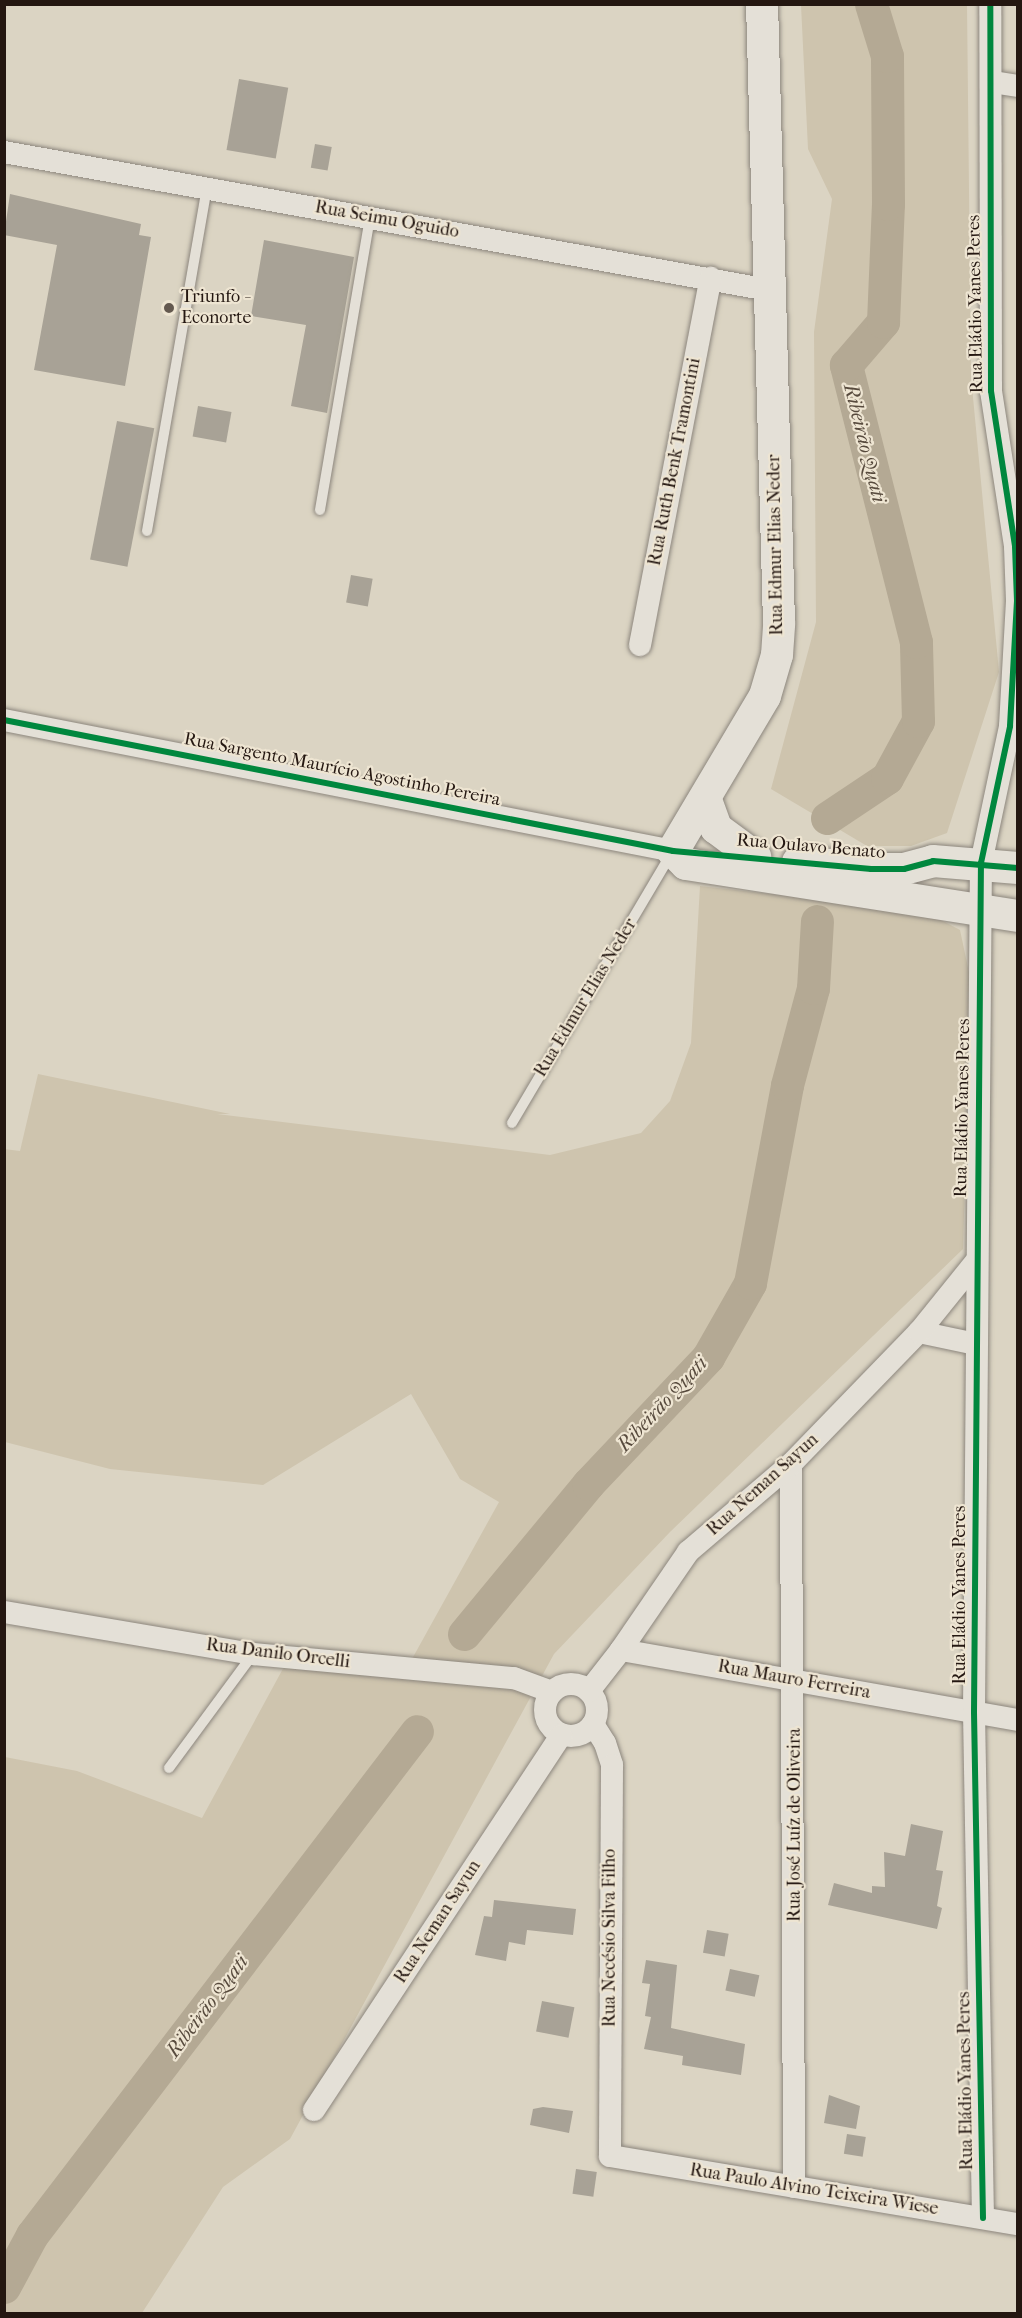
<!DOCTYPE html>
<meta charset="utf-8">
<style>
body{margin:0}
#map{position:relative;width:1022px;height:2318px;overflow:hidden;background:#dbd4c3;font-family:"IM FELL French Canon",serif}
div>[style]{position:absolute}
.green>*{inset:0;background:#cec4ae}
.river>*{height:33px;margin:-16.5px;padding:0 16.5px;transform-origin:16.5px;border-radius:16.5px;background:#b4a994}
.building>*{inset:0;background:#a8a296;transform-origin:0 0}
.roads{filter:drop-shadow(0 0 2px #8c867d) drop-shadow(0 0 2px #8c867d)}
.lane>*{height:10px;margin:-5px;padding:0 5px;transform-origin:5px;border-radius:5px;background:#e4e0d7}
.street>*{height:22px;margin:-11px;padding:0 11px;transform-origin:11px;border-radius:11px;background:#e4e0d7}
.street>.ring{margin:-11px;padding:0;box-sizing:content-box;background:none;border:22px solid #e4e0d7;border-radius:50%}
.secondary>*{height:32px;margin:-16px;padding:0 16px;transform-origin:16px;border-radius:16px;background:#e4e0d7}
.cycleway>*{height:6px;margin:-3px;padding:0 3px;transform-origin:3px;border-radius:3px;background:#00873e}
.dots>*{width:16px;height:16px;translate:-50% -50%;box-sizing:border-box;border:3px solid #eee5d2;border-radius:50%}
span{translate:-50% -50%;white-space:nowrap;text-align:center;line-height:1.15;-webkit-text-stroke:4.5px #eee5d2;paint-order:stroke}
.street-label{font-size:18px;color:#241711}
.poi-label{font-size:18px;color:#241711}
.left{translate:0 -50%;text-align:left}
.water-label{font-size:20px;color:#574a3d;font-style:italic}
.frame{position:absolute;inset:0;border:6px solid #241711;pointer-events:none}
</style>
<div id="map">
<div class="green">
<i style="clip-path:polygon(801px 5px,967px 5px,971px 376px,999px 672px,947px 833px,911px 846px,867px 846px,771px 789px,816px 622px,814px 332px,832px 199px,808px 149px)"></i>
<i style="clip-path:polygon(700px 886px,924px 911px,960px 930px,971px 982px,963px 1249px,670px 1532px,554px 1654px,290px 2139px,223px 2187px,142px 2313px,5px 2313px,5px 1757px,77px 1771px,202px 1818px,292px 1652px,402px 1677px,499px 1502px,460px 1479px,411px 1394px,263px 1485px,110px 1469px,5px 1442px,4px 1149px,20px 1151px,38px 1074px,230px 1114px,217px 1114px,550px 1155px,641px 1133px,670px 1101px,691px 1043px)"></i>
</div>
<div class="river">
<i style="left:827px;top:818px;width:72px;rotate:-33.7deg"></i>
<i style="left:887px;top:778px;width:65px;rotate:-61.5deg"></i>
<i style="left:918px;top:721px;width:79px;rotate:-91.5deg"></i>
<i style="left:916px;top:642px;width:286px;rotate:-104.2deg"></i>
<i style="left:846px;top:365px;width:57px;rotate:-49.3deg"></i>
<i style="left:883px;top:322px;width:118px;rotate:-87.6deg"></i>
<i style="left:888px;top:204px;width:148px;rotate:-90.4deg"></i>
<i style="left:887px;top:56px;width:54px;rotate:-107.1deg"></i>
<i style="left:464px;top:1634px;width:195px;rotate:-50.4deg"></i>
<i style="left:588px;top:1484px;width:175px;rotate:-46.6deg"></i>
<i style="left:708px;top:1357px;width:85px;rotate:-60.4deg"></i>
<i style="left:750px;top:1283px;width:201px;rotate:-79.4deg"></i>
<i style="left:787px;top:1085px;width:100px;rotate:-75deg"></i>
<i style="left:813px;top:988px;width:67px;rotate:-86.6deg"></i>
<i style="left:4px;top:2287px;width:59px;rotate:-61.7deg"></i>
<i style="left:32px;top:2235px;width:634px;rotate:-52.62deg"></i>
</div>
<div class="building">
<i style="left:239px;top:79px;width:50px;height:72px;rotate:10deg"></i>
<i style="left:315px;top:144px;width:17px;height:24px;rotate:10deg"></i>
<i style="clip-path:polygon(10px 194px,141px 224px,139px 235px,151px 237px,125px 386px,34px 370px,57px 245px,4px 235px)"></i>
<i style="clip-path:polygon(264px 240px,354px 257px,327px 413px,291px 406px,306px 325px,251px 316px)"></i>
<i style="left:198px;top:406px;width:34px;height:31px;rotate:10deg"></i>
<i style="left:117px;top:421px;width:38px;height:141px;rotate:11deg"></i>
<i style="left:351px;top:575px;width:22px;height:28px;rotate:10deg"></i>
<i style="clip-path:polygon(911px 1824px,943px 1831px,936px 1870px,943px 1871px,937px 1906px,942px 1908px,937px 1929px,828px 1905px,834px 1883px,872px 1893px,872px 1886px,885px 1887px,884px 1852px,905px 1856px)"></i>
<i style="clip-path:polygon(494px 1900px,576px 1909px,573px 1935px,527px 1930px,525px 1945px,509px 1942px,506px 1961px,475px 1955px,484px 1916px,492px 1917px)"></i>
<i style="left:707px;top:1930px;width:22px;height:23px;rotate:10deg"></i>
<i style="clip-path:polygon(646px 1960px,677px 1965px,671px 2028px,745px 2044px,741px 2075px,682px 2065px,683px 2056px,644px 2049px,651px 2017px,645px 2016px,650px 1984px,642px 1983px)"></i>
<i style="left:730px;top:1969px;width:30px;height:22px;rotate:12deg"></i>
<i style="left:542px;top:2001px;width:33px;height:31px;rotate:11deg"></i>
<i style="clip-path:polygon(829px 2095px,860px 2106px,856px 2129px,824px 2123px)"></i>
<i style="clip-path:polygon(543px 2107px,573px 2111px,569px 2133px,530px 2125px,533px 2109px)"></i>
<i style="left:847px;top:2134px;width:19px;height:20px;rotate:9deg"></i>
<i style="left:576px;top:2169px;width:21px;height:25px;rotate:8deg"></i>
</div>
<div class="roads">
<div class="lane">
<i style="left:320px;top:510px;width:297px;rotate:-80.3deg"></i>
<i style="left:147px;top:531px;width:348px;rotate:-80.1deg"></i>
<i style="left:512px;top:1123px;width:312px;rotate:-59.4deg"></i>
<i style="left:169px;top:1768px;width:142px;rotate:-53.6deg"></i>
</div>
<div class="street">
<i style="left:993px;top:82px;width:25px;rotate:9deg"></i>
<i style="left:4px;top:152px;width:777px;rotate:10.23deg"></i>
<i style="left:640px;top:645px;width:374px;rotate:-79.1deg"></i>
<i style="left:4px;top:720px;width:682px;rotate:11.08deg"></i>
<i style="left:919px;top:1332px;width:58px;rotate:11.9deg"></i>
<i style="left:791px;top:1464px;width:723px;rotate:89.76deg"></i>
<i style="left:4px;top:1612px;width:253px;rotate:9.6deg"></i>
<i style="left:253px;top:1654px;width:262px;rotate:5.3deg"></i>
<i style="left:514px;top:1678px;width:40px;rotate:20.2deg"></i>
<i style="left:621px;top:1650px;width:119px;rotate:-55.6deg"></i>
<i style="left:688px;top:1552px;width:135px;rotate:-40.5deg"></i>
<i style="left:791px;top:1464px;width:184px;rotate:-45.9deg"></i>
<i style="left:919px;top:1332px;width:92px;rotate:-51.1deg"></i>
<i class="ring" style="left:545px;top:1684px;width:30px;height:30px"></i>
<i style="left:589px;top:1691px;width:52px;rotate:-52deg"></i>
<i style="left:621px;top:1650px;width:403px;rotate:10deg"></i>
<i style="left:593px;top:1724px;width:22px;rotate:58deg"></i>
<i style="left:605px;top:1743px;width:23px;rotate:72deg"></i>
<i style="left:612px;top:1765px;width:391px;rotate:90.3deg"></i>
<i style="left:610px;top:2156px;width:414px;rotate:9.5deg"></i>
<i style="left:314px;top:2110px;width:449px;rotate:-56.6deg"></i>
<i style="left:983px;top:2218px;width:506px;rotate:-91.02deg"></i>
<i style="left:974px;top:1712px;width:849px;rotate:-89.53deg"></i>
<i style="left:981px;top:863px;width:140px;rotate:-78deg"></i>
<i style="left:1010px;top:726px;width:125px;rotate:-86.8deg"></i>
<i style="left:1017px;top:601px;width:55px;rotate:-92.1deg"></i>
<i style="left:1015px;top:546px;width:157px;rotate:-98.8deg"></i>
<i style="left:991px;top:391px;width:387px;rotate:-90.1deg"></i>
</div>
<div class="secondary">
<i style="left:706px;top:800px;width:30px;rotate:70deg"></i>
<i style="left:716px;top:828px;width:49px;rotate:36.6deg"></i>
<i style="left:673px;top:851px;width:180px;rotate:-59.3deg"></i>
<i style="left:765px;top:696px;width:43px;rotate:-73.7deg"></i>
<i style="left:777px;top:655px;width:32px;rotate:-86deg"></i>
<i style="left:779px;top:623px;width:619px;rotate:-91.57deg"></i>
<i style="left:673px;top:851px;width:18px;rotate:45deg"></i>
<i style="left:686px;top:864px;width:336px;rotate:8.9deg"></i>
<i style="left:798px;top:862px;width:73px;rotate:5.5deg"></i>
<i style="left:871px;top:869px;width:33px"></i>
<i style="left:904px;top:869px;width:30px;rotate:-15deg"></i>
<i style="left:933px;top:861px;width:85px;rotate:4.7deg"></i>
</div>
</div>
<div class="cycleway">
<i style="left:4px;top:720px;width:682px;rotate:11.08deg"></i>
<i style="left:673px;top:851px;width:199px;rotate:5.2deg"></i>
<i style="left:871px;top:869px;width:33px"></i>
<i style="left:904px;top:869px;width:30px;rotate:-15deg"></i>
<i style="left:933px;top:861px;width:85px;rotate:4.7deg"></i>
<i style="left:983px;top:2218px;width:506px;rotate:-91.02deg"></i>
<i style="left:974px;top:1712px;width:849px;rotate:-89.53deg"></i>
<i style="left:981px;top:863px;width:140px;rotate:-78deg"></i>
<i style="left:1010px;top:726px;width:125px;rotate:-86.8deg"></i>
<i style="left:1017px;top:601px;width:55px;rotate:-92.1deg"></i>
<i style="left:1015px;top:546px;width:157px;rotate:-98.8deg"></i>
<i style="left:991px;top:391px;width:387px;rotate:-90.1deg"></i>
</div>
<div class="dots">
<i style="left:169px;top:308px;background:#64594f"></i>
</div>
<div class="street-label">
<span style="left:387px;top:220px;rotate:10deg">Rua Seimu Oguido</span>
<span style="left:976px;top:304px;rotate:-91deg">Rua Eládio Yanes Peres</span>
<span style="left:675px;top:462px;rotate:-79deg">Rua Ruth Benk Tramontini</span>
<span style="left:776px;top:545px;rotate:-91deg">Rua Edmur Elias Neder</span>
<span style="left:342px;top:770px;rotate:11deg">Rua Sargento Maurício Agostinho Pereira</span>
<span style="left:811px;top:847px;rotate:5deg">Rua Oulavo Benato</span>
<span style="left:586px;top:998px;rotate:-59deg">Rua Edmur Elias Neder</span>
<span style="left:963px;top:1108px;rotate:-89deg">Rua Eládio Yanes Peres</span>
<span style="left:763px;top:1485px;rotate:-42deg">Rua Neman Sayun</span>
<span style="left:960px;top:1595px;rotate:-90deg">Rua Eládio Yanes Peres</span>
<span style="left:278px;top:1654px;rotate:7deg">Rua Danilo Orcelli</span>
<span style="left:794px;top:1680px;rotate:10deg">Rua Mauro Ferreira</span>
<span style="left:795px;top:1825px;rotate:-90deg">Rua José Luíz de Oliveira</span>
<span style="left:438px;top:1922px;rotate:-57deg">Rua Neman Sayun</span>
<span style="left:610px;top:1938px;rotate:-90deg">Rua Necésio Silva Filho</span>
<span style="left:966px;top:2081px;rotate:-91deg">Rua Eládio Yanes Peres</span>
<span style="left:814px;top:2190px;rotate:9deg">Rua Paulo Alvino Teixeira Wiese</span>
</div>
<div class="poi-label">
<span class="left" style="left:181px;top:308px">Triunfo -<br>Econorte</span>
</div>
<div class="water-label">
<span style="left:865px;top:443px;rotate:76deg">Ribeirão Quati</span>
<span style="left:662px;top:1404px;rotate:-47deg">Ribeirão Quati</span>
<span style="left:207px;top:2006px;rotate:-53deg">Ribeirão Quati</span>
</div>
<div class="frame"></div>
</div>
